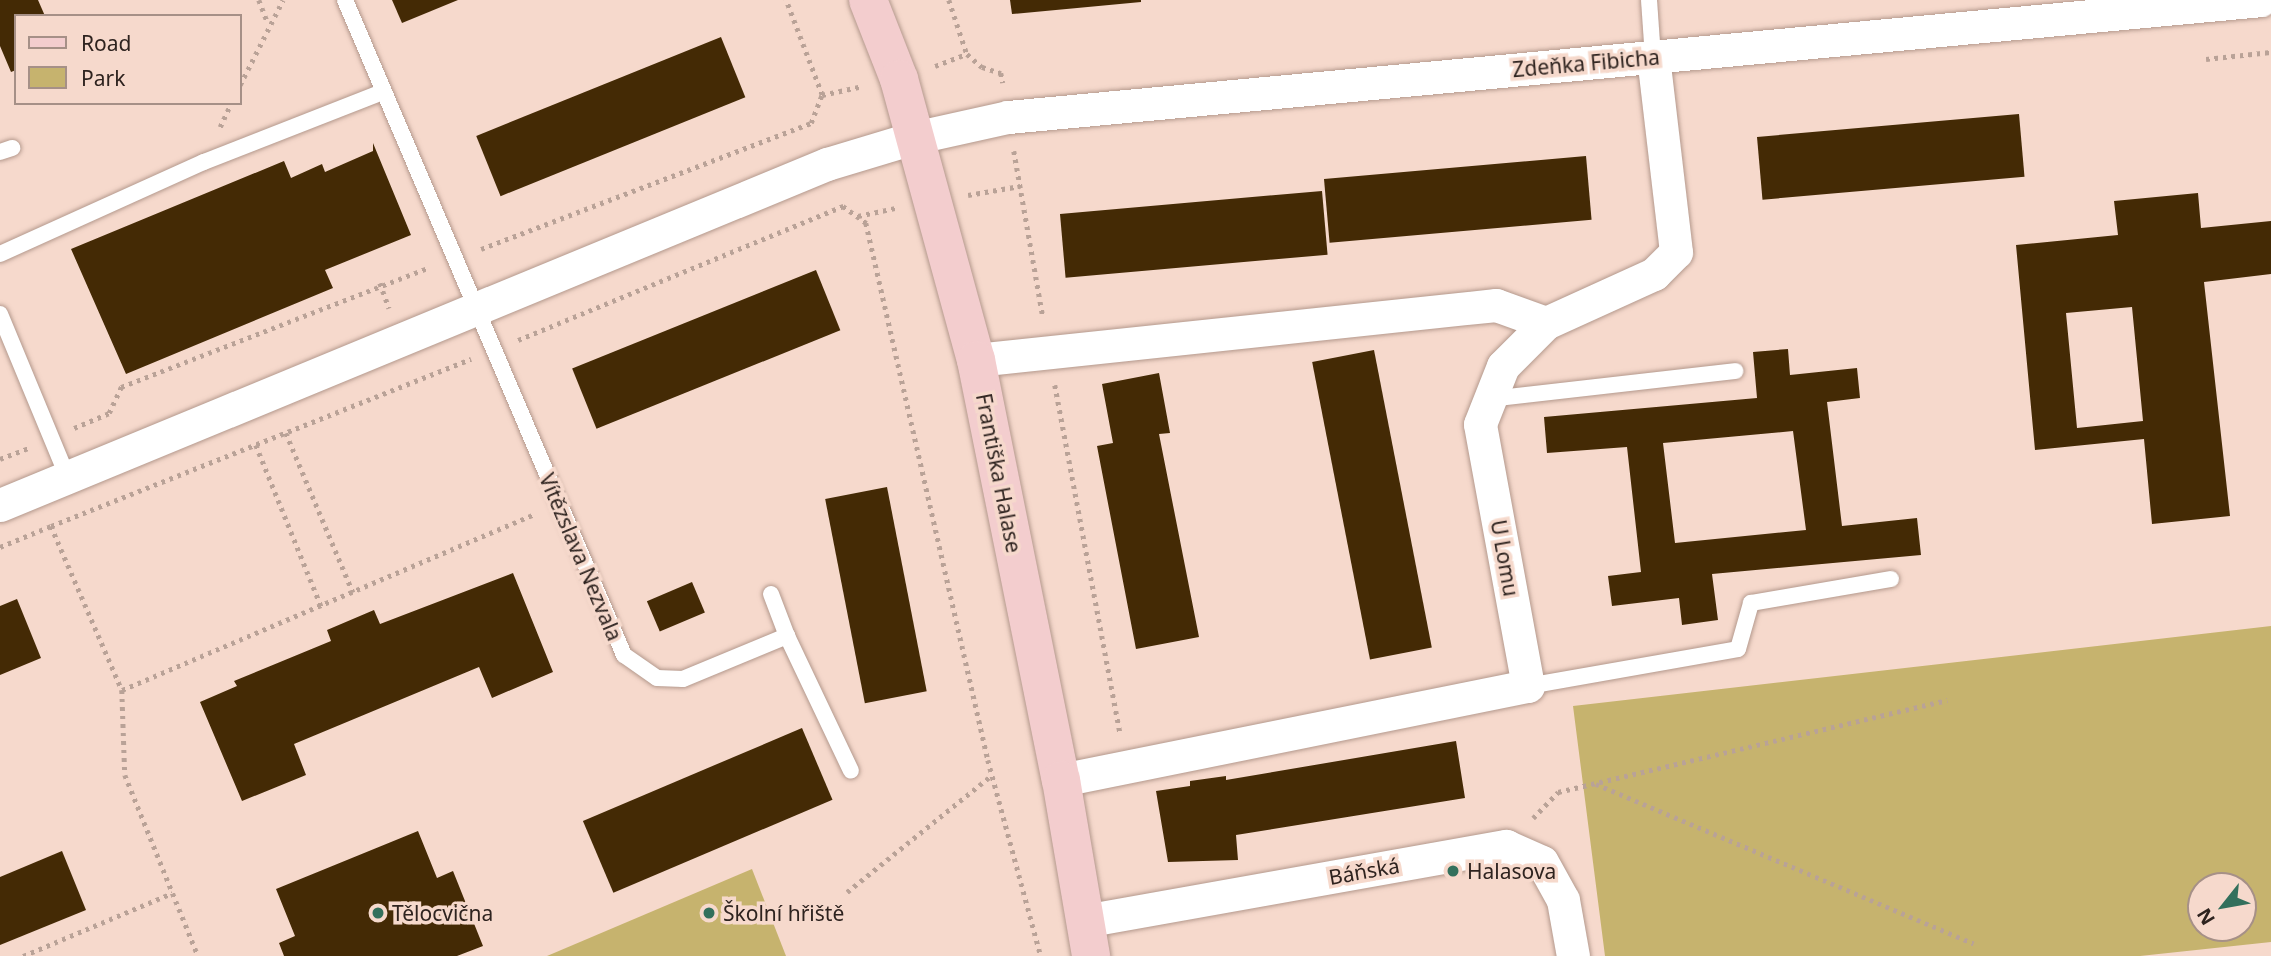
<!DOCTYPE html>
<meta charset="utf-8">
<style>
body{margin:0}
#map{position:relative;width:2271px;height:956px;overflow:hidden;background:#f6d9cc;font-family:"Noto Sans",sans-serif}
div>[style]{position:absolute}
.green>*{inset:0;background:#c6b36e}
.building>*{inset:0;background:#442a05;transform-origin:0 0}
.path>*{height:4.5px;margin-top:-2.25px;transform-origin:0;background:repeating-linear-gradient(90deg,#b9a297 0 3.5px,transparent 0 8.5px)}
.roads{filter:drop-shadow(0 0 2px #b4998d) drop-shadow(0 0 2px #b4998d)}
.lane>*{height:16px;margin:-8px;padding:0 8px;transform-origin:8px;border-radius:8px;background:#fff}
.street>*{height:33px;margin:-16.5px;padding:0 16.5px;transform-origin:16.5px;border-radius:16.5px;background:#fff}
.secondary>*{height:38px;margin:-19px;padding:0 19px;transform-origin:19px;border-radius:19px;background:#f3cdce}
.dots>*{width:19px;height:19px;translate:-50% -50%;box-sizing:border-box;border:4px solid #f6d9cc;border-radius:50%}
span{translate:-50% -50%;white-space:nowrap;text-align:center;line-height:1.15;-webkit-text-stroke:7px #f6d9cc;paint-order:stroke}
.street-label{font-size:21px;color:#2e231f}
.poi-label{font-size:21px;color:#2e231f}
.left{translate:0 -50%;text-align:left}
.legend{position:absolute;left:14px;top:14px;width:228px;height:91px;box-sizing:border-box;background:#f6d9cc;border:2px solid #a69087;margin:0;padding:9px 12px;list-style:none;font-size:21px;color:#2e231f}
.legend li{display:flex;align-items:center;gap:14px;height:35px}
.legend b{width:35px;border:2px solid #a69087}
.north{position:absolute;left:2187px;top:872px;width:70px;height:70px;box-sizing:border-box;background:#f6d9cc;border:2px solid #a69087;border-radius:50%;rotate:239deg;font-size:19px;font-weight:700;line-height:28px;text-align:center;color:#2e231f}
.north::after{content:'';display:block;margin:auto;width:24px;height:32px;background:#33705c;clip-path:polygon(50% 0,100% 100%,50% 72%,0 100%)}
</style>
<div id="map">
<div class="green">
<i style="clip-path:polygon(evenodd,2271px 626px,2271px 942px,2140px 956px,1605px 956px,1573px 706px,2271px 626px,2201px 886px,2243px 886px,2243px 928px,2201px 928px,2201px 886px)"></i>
<i style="clip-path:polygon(752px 869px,786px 956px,547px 956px)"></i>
</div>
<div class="building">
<i style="clip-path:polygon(0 0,38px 0,45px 16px,16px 16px,16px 70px,11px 72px,0 46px)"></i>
<i style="clip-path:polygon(392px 0,458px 0,402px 23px)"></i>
<i style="clip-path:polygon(1010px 0,1141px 0,1141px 2px,1012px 14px)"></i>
<i style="left:721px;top:37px;width:65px;height:264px;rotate:68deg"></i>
<i style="left:2019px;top:114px;width:63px;height:263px;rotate:85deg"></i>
<i style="clip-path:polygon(373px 143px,411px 235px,325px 270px,333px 288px,126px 374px,71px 249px,284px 161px,291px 178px,322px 164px,325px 172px,373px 151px)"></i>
<i style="left:1586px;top:156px;width:64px;height:263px;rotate:85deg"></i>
<i style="left:1322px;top:191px;width:64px;height:263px;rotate:85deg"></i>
<i style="clip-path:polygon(evenodd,2198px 193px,2201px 228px,2271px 221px,2271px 274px,2204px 282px,2230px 516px,2152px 524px,2144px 439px,2035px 450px,2016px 245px,2118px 235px,2114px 201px,2198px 193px,2132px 307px,2143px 421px,2077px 428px,2066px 313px,2132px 307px)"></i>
<i style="left:816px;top:270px;width:65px;height:263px;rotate:68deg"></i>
<i style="clip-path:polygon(evenodd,1788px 349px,1790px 375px,1857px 368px,1860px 398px,1827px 402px,1842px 526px,1917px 518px,1921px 555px,1712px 574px,1718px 620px,1682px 625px,1679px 598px,1612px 606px,1608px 576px,1641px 572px,1627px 447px,1547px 453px,1544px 417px,1757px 398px,1753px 352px,1788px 349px,1793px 431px,1806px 530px,1675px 543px,1663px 443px,1793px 431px)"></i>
<i style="left:1374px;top:350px;width:303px;height:63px;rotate:79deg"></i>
<i style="clip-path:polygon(1159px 373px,1170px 433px,1159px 434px,1199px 637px,1136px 649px,1097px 446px,1113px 443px,1102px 384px)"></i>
<i style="left:887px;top:487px;width:208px;height:63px;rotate:79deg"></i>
<i style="clip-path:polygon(513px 573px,553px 672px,492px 698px,479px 667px,294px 744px,306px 775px,242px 801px,200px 702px,237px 686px,234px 681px,331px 641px,327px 630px,374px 610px,380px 624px)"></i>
<i style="left:692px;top:582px;width:33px;height:49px;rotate:67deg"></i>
<i style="clip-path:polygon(17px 599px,41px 658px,0 675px,0 606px)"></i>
<i style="left:802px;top:728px;width:78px;height:238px;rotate:67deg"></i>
<i style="clip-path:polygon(1456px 741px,1465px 798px,1236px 835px,1238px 860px,1168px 862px,1156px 791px,1190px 786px,1190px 781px,1226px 776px,1226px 780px)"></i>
<i style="clip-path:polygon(418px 831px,437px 878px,453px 871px,483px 946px,457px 956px,284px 956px,279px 943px,295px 936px,276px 889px)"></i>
<i style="clip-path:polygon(62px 851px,86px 910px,0 945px,0 877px)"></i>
</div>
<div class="path">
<i style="left:259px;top:0;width:25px;rotate:69deg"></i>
<i style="left:949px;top:0;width:57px;rotate:71.6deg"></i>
<i style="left:967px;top:54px;width:20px;rotate:41deg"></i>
<i style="left:982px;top:67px;width:20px;rotate:18deg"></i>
<i style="left:1001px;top:73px;width:10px;rotate:79deg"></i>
<i style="left:2206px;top:59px;width:65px;rotate:-6.1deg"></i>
<i style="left:935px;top:66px;width:34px;rotate:-21deg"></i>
<i style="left:240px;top:85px;width:95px;rotate:-63.2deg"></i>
<i style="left:822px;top:95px;width:42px;rotate:-12.4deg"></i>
<i style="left:220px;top:127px;width:26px;rotate:-65deg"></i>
<i style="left:1014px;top:151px;width:169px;rotate:80.1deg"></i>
<i style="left:968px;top:195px;width:53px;rotate:-9.8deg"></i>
<i style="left:858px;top:216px;width:40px;rotate:-12deg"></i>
<i style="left:481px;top:249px;width:353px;rotate:-20.9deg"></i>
<i style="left:811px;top:123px;width:30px;rotate:-69deg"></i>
<i style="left:822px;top:95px;width:102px;rotate:-110.8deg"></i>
<i style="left:380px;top:283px;width:27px;rotate:70deg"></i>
<i style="left:518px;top:340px;width:352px;rotate:-22.4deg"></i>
<i style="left:843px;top:206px;width:29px;rotate:36deg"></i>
<i style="left:866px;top:223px;width:551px;rotate:77.2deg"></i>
<i style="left:988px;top:760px;width:203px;rotate:74.9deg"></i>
<i style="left:1055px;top:385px;width:355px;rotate:79.4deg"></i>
<i style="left:74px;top:428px;width:38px;rotate:-23deg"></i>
<i style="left:109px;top:413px;width:29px;rotate:-65deg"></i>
<i style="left:121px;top:387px;width:331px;rotate:-21.2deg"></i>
<i style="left:286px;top:433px;width:173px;rotate:67.2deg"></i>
<i style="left:256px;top:445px;width:174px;rotate:68deg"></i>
<i style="left:0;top:459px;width:30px;rotate:-21deg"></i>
<i style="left:51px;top:526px;width:452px;rotate:-21.7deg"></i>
<i style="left:0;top:547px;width:55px;rotate:-22.4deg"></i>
<i style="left:51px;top:526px;width:179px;rotate:66.6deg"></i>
<i style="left:122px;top:690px;width:85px;rotate:88deg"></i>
<i style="left:125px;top:775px;width:195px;rotate:68deg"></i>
<i style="left:122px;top:690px;width:450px;rotate:-23.1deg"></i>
<i style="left:1596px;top:784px;width:410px;rotate:22.9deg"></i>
<i style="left:1533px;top:818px;width:36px;rotate:-46deg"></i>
<i style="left:1558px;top:792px;width:400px;rotate:-13.3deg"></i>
<i style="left:847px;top:892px;width:186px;rotate:-38.9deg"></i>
<i style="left:23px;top:956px;width:162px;rotate:-22.9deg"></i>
</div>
<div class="roads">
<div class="lane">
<i style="left:345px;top:0;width:712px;rotate:66.93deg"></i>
<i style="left:624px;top:655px;width:40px;rotate:34.9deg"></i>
<i style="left:657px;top:678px;width:26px;rotate:2deg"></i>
<i style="left:683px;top:679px;width:113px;rotate:-22.5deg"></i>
<i style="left:787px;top:636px;width:149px;rotate:64.6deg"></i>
<i style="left:1649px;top:0;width:57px;rotate:86deg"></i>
<i style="left:0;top:152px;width:13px;rotate:-18deg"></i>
<i style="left:0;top:254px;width:224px;rotate:-24.3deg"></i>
<i style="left:204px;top:162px;width:192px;rotate:-21.4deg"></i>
<i style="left:0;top:314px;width:178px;rotate:67.5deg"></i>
<i style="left:1490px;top:399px;width:247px;rotate:-6.5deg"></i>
<i style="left:771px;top:594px;width:45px;rotate:69.1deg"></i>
<i style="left:1528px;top:686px;width:213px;rotate:-10deg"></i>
<i style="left:1738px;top:649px;width:48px;rotate:-74.2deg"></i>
<i style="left:1751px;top:603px;width:142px;rotate:-9.7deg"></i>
</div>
<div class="street">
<i style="left:976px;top:360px;width:523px;rotate:-6.04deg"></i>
<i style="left:1496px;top:305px;width:53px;rotate:19.8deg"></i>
<i style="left:0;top:505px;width:895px;rotate:-22.41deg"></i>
<i style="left:827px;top:164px;width:90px;rotate:-16.8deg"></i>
<i style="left:913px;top:138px;width:97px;rotate:-12.5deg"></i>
<i style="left:1008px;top:117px;width:1258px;rotate:-5.33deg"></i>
<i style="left:1061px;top:780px;width:476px;rotate:-11.4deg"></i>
<i style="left:1528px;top:686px;width:266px;rotate:-100.4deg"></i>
<i style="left:1480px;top:424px;width:62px;rotate:-68.4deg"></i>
<i style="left:1503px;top:366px;width:61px;rotate:-45deg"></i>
<i style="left:1546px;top:323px;width:119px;rotate:-24.4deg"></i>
<i style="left:1654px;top:274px;width:31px;rotate:-45deg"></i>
<i style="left:1676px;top:252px;width:196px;rotate:-96.7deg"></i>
<i style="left:1084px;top:921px;width:429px;rotate:-10.1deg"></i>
<i style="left:1506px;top:846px;width:39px;rotate:24deg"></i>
<i style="left:1542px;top:862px;width:43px;rotate:61.1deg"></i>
<i style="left:1563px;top:900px;width:57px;rotate:79.9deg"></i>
</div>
<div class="secondary">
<i style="left:868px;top:0;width:85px;rotate:68.6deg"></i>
<i style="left:899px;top:79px;width:291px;rotate:74.7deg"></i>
<i style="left:976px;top:360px;width:429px;rotate:78.6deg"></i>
<i style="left:1061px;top:780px;width:179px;rotate:80.3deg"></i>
</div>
</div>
<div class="dots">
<i style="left:1453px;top:871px;background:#33705c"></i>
<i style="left:378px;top:913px;background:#33705c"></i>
<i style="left:709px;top:913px;background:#33705c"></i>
</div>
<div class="street-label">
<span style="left:1586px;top:63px;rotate:-5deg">Zdeňka Fibicha</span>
<span style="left:999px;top:473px;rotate:79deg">Františka Halase</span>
<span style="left:581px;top:557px;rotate:67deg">Vítězslava Nezvala</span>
<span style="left:1505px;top:558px;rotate:80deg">U Lomu</span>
<span style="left:1364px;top:871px;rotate:-10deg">Báňská</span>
</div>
<div class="poi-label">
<span class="left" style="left:1467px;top:871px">Halasova</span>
<span class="left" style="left:392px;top:913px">Tělocvična</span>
<span class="left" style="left:723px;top:913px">Školní hřiště</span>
</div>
<ul class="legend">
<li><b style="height:9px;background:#f3cdce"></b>Road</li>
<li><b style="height:19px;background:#c6b36e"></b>Park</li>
</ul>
<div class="north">N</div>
</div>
